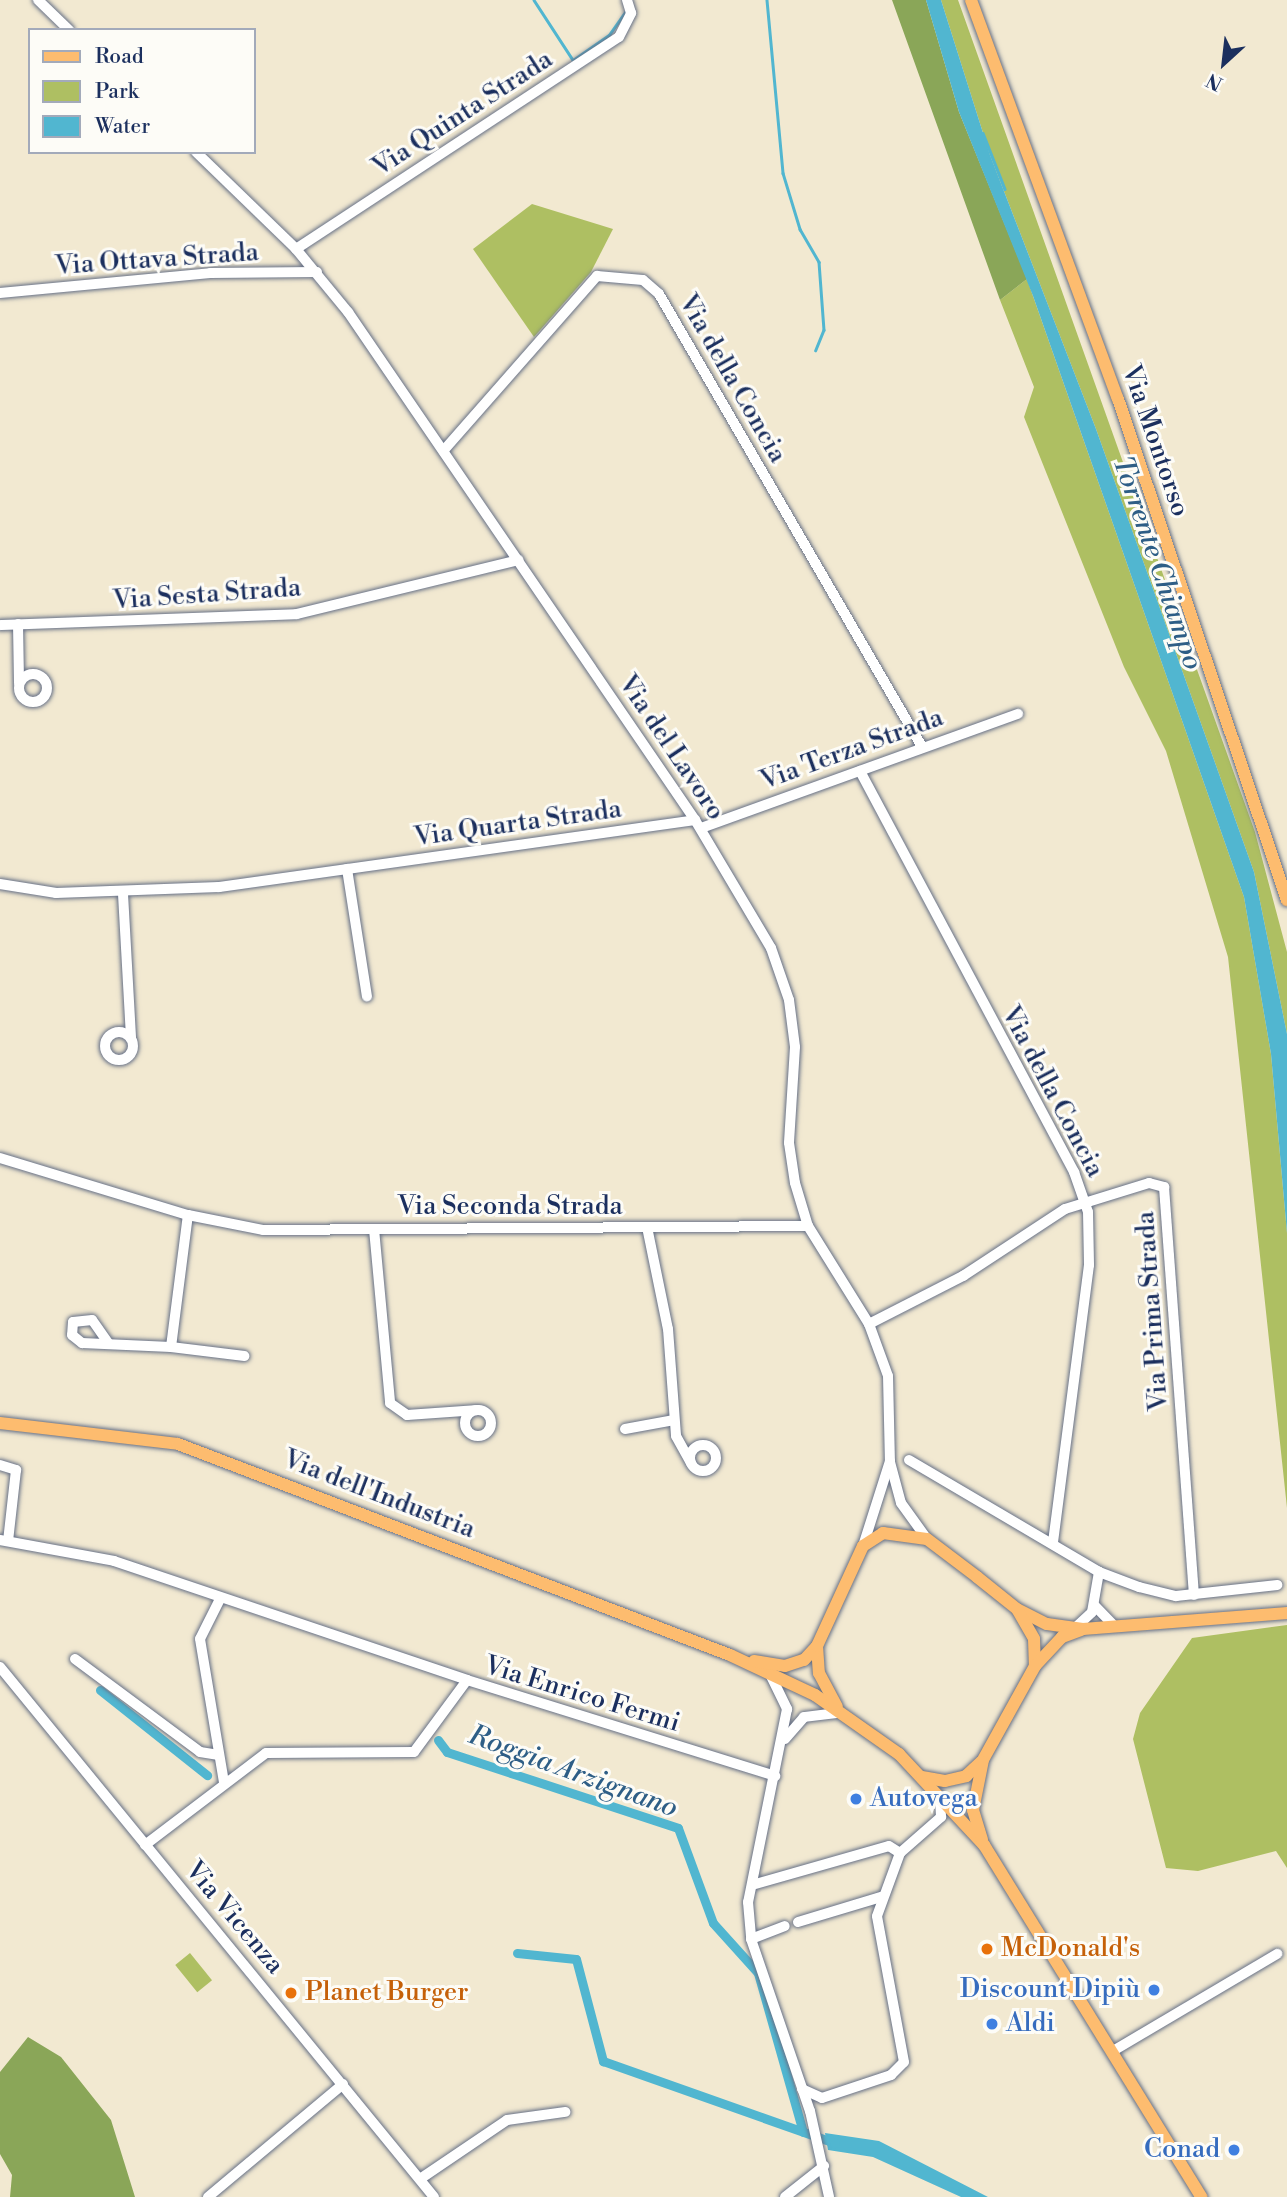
<!DOCTYPE html>
<meta charset="utf-8">
<style>
body{margin:0}
#map{position:relative;width:1287px;height:2197px;overflow:hidden;background:#f2e9d1;font-family:"Libre Bodoni",serif}
div>[style]{position:absolute}
.green>*{inset:0;background:#aebf62;transform-origin:0 0}
.forest>*{inset:0;background:#8aa658}
.water>*{inset:0;background:#51b6d0}
.stream>*{height:2.5px;margin:-1.25px;padding:0 1.25px;transform-origin:1.25px;border-radius:1.25px;background:#51b6d0}
.canal>*{height:9px;margin:-4.5px;padding:0 4.5px;transform-origin:4.5px;border-radius:4.5px;background:#51b6d0}
.roads{filter:drop-shadow(0 0 2px #667086) drop-shadow(0 0 2px #667086)}
.minor>*{height:10px;margin:-5px;padding:0 5px;transform-origin:5px;border-radius:5px;background:#fff}
.minor>.ring{margin:-5px;padding:0;box-sizing:content-box;background:none;border:10px solid #fff;border-radius:50%}
.major>*{height:12px;margin:-6px;padding:0 6px;transform-origin:6px;border-radius:6px;background:#fdbc6f}
.dots>*{width:19px;height:19px;translate:-50% -50%;box-sizing:border-box;border:4px solid #fdfcf7;border-radius:50%}
span{translate:-50% -50%;white-space:nowrap;text-align:center;line-height:1.15;-webkit-text-stroke:6px #fdfcf7;paint-order:stroke}
.street-label{font-size:26px;color:#1b2f5e}
.shop-label{font-size:26px;color:#366cbe}
.left{translate:0 -50%;text-align:left}
.right{translate:-100% -50%;text-align:right}
.food-label{font-size:26px;color:#c56008}
.water-label{font-size:28px;color:#2e5e86;font-style:italic}
.legend{position:absolute;left:28px;top:28px;width:228px;height:126px;box-sizing:border-box;background:#fdfcf7;border:2px solid #a3aaba;margin:0;padding:9px 12px;list-style:none;font-size:21px;color:#1b2f5e}
.legend li{display:flex;align-items:center;gap:14px;height:35px}
.legend b{width:35px;border:2px solid #a3aaba}
.north{position:absolute;left:1189px;top:28px;width:70px;height:70px;-webkit-text-stroke:5px #fdfcf7;paint-order:stroke;rotate:207deg;font-size:19px;font-weight:700;line-height:28px;text-align:center;color:#1b2f5e}
.north::after{content:'';display:block;margin:auto;width:24px;height:32px;background:#1b2f5e;clip-path:polygon(50% 0,100% 100%,50% 72%,0 100%)}
</style>
<div id="map">
<div class="green">
<i style="clip-path:polygon(941px 0,958px 0,1255px 832px,1287px 952px,1287px 1034px,1254px 872px,1096px 429px,990px 155px)"></i>
<i style="clip-path:polygon(532px 204px,613px 229px,591px 272px,534px 337px,473px 249px)"></i>
<i style="clip-path:polygon(1027px 279px,1244px 897px,1271px 1054px,1287px 1233px,1287px 1508px,1228px 957px,1166px 751px,1124px 667px,1024px 417px,1034px 387px,1000px 300px)"></i>
<i style="clip-path:polygon(1287px 1625px,1287px 1868px,1276px 1851px,1198px 1871px,1166px 1868px,1133px 1739px,1140px 1713px,1192px 1638px)"></i>
<i style="left:190px;top:1953px;width:35px;height:19px;rotate:51deg"></i>
</div>
<div class="forest">
<i style="clip-path:polygon(892px 0,926px 0,959px 112px,1027px 279px,1000px 300px)"></i>
<i style="clip-path:polygon(28px 2037px,61px 2057px,111px 2120px,135px 2197px,10px 2197px,12px 2175px,0 2154px,0 2072px)"></i>
</div>
<div class="water">
<i style="clip-path:polygon(926px 0,941px 0,990px 155px,1096px 429px,1254px 872px,1287px 1034px,1287px 1233px,1271px 1054px,1244px 897px,1033px 296px,959px 112px)"></i>
<i style="clip-path:polygon(825px 2133px,879px 2141px,988px 2197px,961px 2197px,873px 2157px,828px 2150px)"></i>
</div>
<div class="stream">
<i style="left:534px;top:0;width:72px;rotate:57deg"></i>
<i style="left:573px;top:60px;width:44px;rotate:-34.8deg"></i>
<i style="left:609px;top:35px;width:32px;rotate:-55deg"></i>
<i style="left:767px;top:0;width:174px;rotate:84.7deg"></i>
<i style="left:783px;top:173px;width:59px;rotate:73.1deg"></i>
<i style="left:800px;top:229px;width:38px;rotate:60deg"></i>
<i style="left:819px;top:262px;width:68px;rotate:85.8deg"></i>
<i style="left:824px;top:330px;width:22px;rotate:112deg"></i>
<i style="left:983px;top:133px;width:60px;rotate:68.6deg"></i>
</div>
<div class="canal">
<i style="left:100px;top:1690px;width:137px;rotate:38.5deg"></i>
<i style="left:438px;top:1740px;width:15px;rotate:53deg"></i>
<i style="left:447px;top:1752px;width:243px;rotate:18.2deg"></i>
<i style="left:678px;top:1828px;width:101px;rotate:69.8deg"></i>
<i style="left:713px;top:1923px;width:67px;rotate:48deg"></i>
<i style="left:758px;top:1973px;width:165px;rotate:74.2deg"></i>
<i style="left:517px;top:1953px;width:59px;rotate:5.8deg"></i>
<i style="left:576px;top:1959px;width:106px;rotate:75.2deg"></i>
<i style="left:603px;top:2061px;width:246px;rotate:19.5deg"></i>
</div>
<div class="roads">
<div class="minor">
<i style="left:38px;top:0;width:43px;rotate:44.1deg"></i>
<i style="left:196px;top:152px;width:139px;rotate:44.1deg"></i>
<i style="left:296px;top:249px;width:82px;rotate:50.5deg"></i>
<i style="left:348px;top:312px;width:615px;rotate:55.66deg"></i>
<i style="left:695px;top:820px;width:149px;rotate:59.3deg"></i>
<i style="left:771px;top:948px;width:55px;rotate:70.9deg"></i>
<i style="left:789px;top:1000px;width:47px;rotate:82.7deg"></i>
<i style="left:795px;top:1047px;width:96px;rotate:93.6deg"></i>
<i style="left:789px;top:1143px;width:40px;rotate:81.5deg"></i>
<i style="left:795px;top:1183px;width:45px;rotate:73.2deg"></i>
<i style="left:808px;top:1226px;width:115px;rotate:58.1deg"></i>
<i style="left:869px;top:1324px;width:55px;rotate:69.9deg"></i>
<i style="left:888px;top:1376px;width:85px;rotate:88.7deg"></i>
<i style="left:890px;top:1461px;width:89px;rotate:107.6deg"></i>
<i style="left:296px;top:249px;width:386px;rotate:-33.3deg"></i>
<i style="left:619px;top:37px;width:27px;rotate:-63deg"></i>
<i style="left:631px;top:13px;width:14px;rotate:-107deg"></i>
<i style="left:0;top:293px;width:211px;rotate:-5.4deg"></i>
<i style="left:210px;top:273px;width:107px;rotate:-0.5deg"></i>
<i style="left:444px;top:450px;width:232px;rotate:-48.7deg"></i>
<i style="left:597px;top:276px;width:46px;rotate:5deg"></i>
<i style="left:643px;top:280px;width:21px;rotate:41deg"></i>
<i style="left:659px;top:294px;width:522px;rotate:59.85deg"></i>
<i style="left:18px;top:624px;width:59px;rotate:89deg"></i>
<i style="left:0;top:625px;width:297px;rotate:-2.1deg"></i>
<i style="left:297px;top:614px;width:228px;rotate:-13.7deg"></i>
<i class="ring" style="left:19px;top:674px;width:18px;height:18px"></i>
<i style="left:860px;top:771px;width:455px;rotate:61.9deg"></i>
<i style="left:1074px;top:1172px;width:42px;rotate:70.7deg"></i>
<i style="left:1088px;top:1212px;width:53px;rotate:88.9deg"></i>
<i style="left:1089px;top:1265px;width:280px;rotate:97.4deg"></i>
<i style="left:701px;top:828px;width:337px;rotate:-19.8deg"></i>
<i style="left:347px;top:869px;width:129px;rotate:81.1deg"></i>
<i style="left:0;top:884px;width:57px;rotate:9.1deg"></i>
<i style="left:56px;top:893px;width:163px;rotate:-2.1deg"></i>
<i style="left:219px;top:887px;width:481px;rotate:-8deg"></i>
<i style="left:123px;top:894px;width:144px;rotate:86.8deg"></i>
<i class="ring" style="left:105px;top:1032px;width:18px;height:18px"></i>
<i style="left:0;top:1158px;width:196px;rotate:16.9deg"></i>
<i style="left:188px;top:1215px;width:76px;rotate:11.3deg"></i>
<i style="left:263px;top:1230px;width:545px;rotate:-0.42deg"></i>
<i style="left:647px;top:1227px;width:104px;rotate:78.4deg"></i>
<i style="left:668px;top:1329px;width:107px;rotate:85.7deg"></i>
<i style="left:676px;top:1436px;width:31px;rotate:61deg"></i>
<i style="left:374px;top:1229px;width:175px;rotate:84.7deg"></i>
<i style="left:390px;top:1403px;width:21px;rotate:35deg"></i>
<i style="left:407px;top:1415px;width:71px;rotate:-4deg"></i>
<i style="left:869px;top:1324px;width:106px;rotate:-27.1deg"></i>
<i style="left:963px;top:1276px;width:122px;rotate:-33.3deg"></i>
<i style="left:1065px;top:1209px;width:88px;rotate:-17.2deg"></i>
<i style="left:1149px;top:1183px;width:16px;rotate:15deg"></i>
<i style="left:1164px;top:1187px;width:409px;rotate:85.8deg"></i>
<i style="left:109px;top:1344px;width:29px;rotate:-125deg"></i>
<i style="left:92px;top:1320px;width:19px;rotate:174deg"></i>
<i style="left:73px;top:1322px;width:13px;rotate:94deg"></i>
<i style="left:72px;top:1335px;width:13px;rotate:39deg"></i>
<i style="left:82px;top:1343px;width:89px;rotate:2.6deg"></i>
<i style="left:171px;top:1347px;width:133px;rotate:-82.7deg"></i>
<i style="left:171px;top:1347px;width:74px;rotate:7deg"></i>
<i class="ring" style="left:465px;top:1410px;width:16px;height:16px"></i>
<i style="left:625px;top:1429px;width:50px;rotate:-10.4deg"></i>
<i class="ring" style="left:690px;top:1445px;width:16px;height:16px"></i>
<i style="left:909px;top:1460px;width:221px;rotate:30.5deg"></i>
<i style="left:1099px;top:1572px;width:43px;rotate:20.6deg"></i>
<i style="left:1139px;top:1587px;width:38px;rotate:14deg"></i>
<i style="left:1176px;top:1596px;width:102px;rotate:-6.2deg"></i>
<i style="left:890px;top:1462px;width:42px;rotate:75deg"></i>
<i style="left:901px;top:1503px;width:44px;rotate:54.2deg"></i>
<i style="left:0;top:1465px;width:17px;rotate:17deg"></i>
<i style="left:16px;top:1470px;width:71px;rotate:96.4deg"></i>
<i style="left:0;top:1540px;width:116px;rotate:10.4deg"></i>
<i style="left:114px;top:1561px;width:373px;rotate:18.6deg"></i>
<i style="left:219px;top:1601px;width:42px;rotate:116.6deg"></i>
<i style="left:200px;top:1639px;width:146px;rotate:80.5deg"></i>
<i style="left:1094px;top:1605px;width:30px;rotate:46deg"></i>
<i style="left:1075px;top:1628px;width:23px;rotate:-43deg"></i>
<i style="left:1092px;top:1612px;width:41px;rotate:-80.1deg"></i>
<i style="left:75px;top:1659px;width:156px;rotate:36.6deg"></i>
<i style="left:200px;top:1752px;width:19px;rotate:9deg"></i>
<i style="left:0;top:1667px;width:685px;rotate:50.69deg"></i>
<i style="left:771px;top:1676px;width:37px;rotate:64deg"></i>
<i style="left:787px;top:1709px;width:197px;rotate:101.4deg"></i>
<i style="left:748px;top:1902px;width:37px;rotate:85deg"></i>
<i style="left:751px;top:1939px;width:182px;rotate:71.1deg"></i>
<i style="left:810px;top:2111px;width:88px;rotate:77.5deg"></i>
<i style="left:785px;top:1739px;width:29px;rotate:-49deg"></i>
<i style="left:804px;top:1717px;width:34px;rotate:-7deg"></i>
<i style="left:145px;top:1845px;width:152px;rotate:-37.2deg"></i>
<i style="left:266px;top:1753px;width:148px;rotate:-0.4deg"></i>
<i style="left:414px;top:1752px;width:89px;rotate:-53.6deg"></i>
<i style="left:467px;top:1680px;width:323px;rotate:17.3deg"></i>
<i style="left:752px;top:1885px;width:142px;rotate:-15.9deg"></i>
<i style="left:889px;top:1846px;width:13px;rotate:32deg"></i>
<i style="left:798px;top:1922px;width:87px;rotate:-16.8deg"></i>
<i style="left:751px;top:1939px;width:36px;rotate:-21deg"></i>
<i style="left:1113px;top:2051px;width:191px;rotate:-30.6deg"></i>
<i style="left:802px;top:2089px;width:22px;rotate:24deg"></i>
<i style="left:822px;top:2098px;width:73px;rotate:-18.4deg"></i>
<i style="left:891px;top:2075px;width:18px;rotate:-45deg"></i>
<i style="left:904px;top:2062px;width:148px;rotate:-100.5deg"></i>
<i style="left:877px;top:1916px;width:67px;rotate:-69.9deg"></i>
<i style="left:900px;top:1853px;width:55px;rotate:-41.3deg"></i>
<i style="left:941px;top:1817px;width:17px;rotate:-93deg"></i>
<i style="left:420px;top:2179px;width:105px;rotate:-34.1deg"></i>
<i style="left:507px;top:2120px;width:59px;rotate:-7.9deg"></i>
<i style="left:208px;top:2197px;width:176px;rotate:-39.9deg"></i>
<i style="left:785px;top:2197px;width:50px;rotate:-38.5deg"></i>
</div>
<div class="major">
<i style="left:971px;top:0;width:425px;rotate:69.8deg"></i>
<i style="left:1118px;top:399px;width:529px;rotate:71.36deg"></i>
<i style="left:0;top:1423px;width:179px;rotate:6.7deg"></i>
<i style="left:178px;top:1444px;width:591px;rotate:20.92deg"></i>
<i style="left:730px;top:1655px;width:94px;rotate:25.2deg"></i>
<i style="left:815px;top:1695px;width:103px;rotate:35.1deg"></i>
<i style="left:899px;top:1754px;width:125px;rotate:47deg"></i>
<i style="left:984px;top:1845px;width:414px;rotate:58.3deg"></i>
<i style="left:1019px;top:1610px;width:31px;rotate:27deg"></i>
<i style="left:1047px;top:1624px;width:36px;rotate:8deg"></i>
<i style="left:1083px;top:1629px;width:205px;rotate:-4.5deg"></i>
<i style="left:817px;top:1646px;width:27px;rotate:86deg"></i>
<i style="left:819px;top:1673px;width:38px;rotate:62deg"></i>
<i style="left:754px;top:1661px;width:31px;rotate:9deg"></i>
<i style="left:785px;top:1666px;width:20px;rotate:-18deg"></i>
<i style="left:804px;top:1660px;width:19px;rotate:-47deg"></i>
<i style="left:817px;top:1646px;width:110px;rotate:-65.3deg"></i>
<i style="left:863px;top:1546px;width:24px;rotate:-33deg"></i>
<i style="left:883px;top:1533px;width:44px;rotate:7.8deg"></i>
<i style="left:927px;top:1539px;width:63px;rotate:37.2deg"></i>
<i style="left:977px;top:1577px;width:51px;rotate:38.7deg"></i>
<i style="left:1017px;top:1609px;width:34px;rotate:60deg"></i>
<i style="left:1034px;top:1639px;width:27px;rotate:88deg"></i>
<i style="left:1035px;top:1666px;width:107px;rotate:119deg"></i>
<i style="left:983px;top:1760px;width:51px;rotate:101.3deg"></i>
<i style="left:973px;top:1810px;width:31px;rotate:73deg"></i>
<i style="left:1035px;top:1666px;width:40px;rotate:-47deg"></i>
<i style="left:1062px;top:1637px;width:20px;rotate:-20deg"></i>
<i style="left:922px;top:1777px;width:23px;rotate:10deg"></i>
<i style="left:945px;top:1781px;width:22px;rotate:-13deg"></i>
<i style="left:966px;top:1776px;width:21px;rotate:-43deg"></i>
</div>
</div>
<div class="dots">
<i style="left:856px;top:1799px;background:#3f7fe0"></i>
<i style="left:987px;top:1949px;background:#e8710a"></i>
<i style="left:1154px;top:1990px;background:#3f7fe0"></i>
<i style="left:291px;top:1993px;background:#e8710a"></i>
<i style="left:992px;top:2024px;background:#3f7fe0"></i>
<i style="left:1234px;top:2150px;background:#3f7fe0"></i>
</div>
<div class="street-label">
<span style="left:463px;top:114px;rotate:-33deg">Via Quinta Strada</span>
<span style="left:157px;top:260px;rotate:-4deg">Via Ottava Strada</span>
<span style="left:732px;top:379px;rotate:60deg">Via della Concia</span>
<span style="left:1155px;top:441px;rotate:71deg">Via Montorso</span>
<span style="left:207px;top:595px;rotate:-4deg">Via Sesta Strada</span>
<span style="left:671px;top:748px;rotate:56deg">Via del Lavoro</span>
<span style="left:852px;top:750px;rotate:-20deg">Via Terza Strada</span>
<span style="left:518px;top:824px;rotate:-8deg">Via Quarta Strada</span>
<span style="left:1052px;top:1092px;rotate:62deg">Via della Concia</span>
<span style="left:510px;top:1207px">Via Seconda Strada</span>
<span style="left:1153px;top:1311px;rotate:-94deg">Via Prima Strada</span>
<span style="left:379px;top:1495px;rotate:21deg">Via dell'Industria</span>
<span style="left:582px;top:1695px;rotate:17deg">Via Enrico Fermi</span>
<span style="left:234px;top:1918px;rotate:50deg">Via Vicenza</span>
</div>
<div class="shop-label">
<span class="left" style="left:870px;top:1799px">Autovega</span>
<span class="right" style="left:1140px;top:1990px">Discount Dipiù</span>
<span class="left" style="left:1006px;top:2024px">Aldi</span>
<span class="right" style="left:1220px;top:2150px">Conad</span>
</div>
<div class="food-label">
<span class="left" style="left:1001px;top:1949px">McDonald's</span>
<span class="left" style="left:305px;top:1993px">Planet Burger</span>
</div>
<div class="water-label">
<span style="left:1157px;top:563px;rotate:71deg">Torrente Chiampo</span>
<span style="left:573px;top:1772px;rotate:20deg">Roggia Arzignano</span>
</div>
<ul class="legend">
<li><b style="height:9px;background:#fdbc6f"></b>Road</li>
<li><b style="height:19px;background:#aebf62"></b>Park</li>
<li><b style="height:19px;background:#51b6d0"></b>Water</li>
</ul>
<div class="north">N</div>
</div>
